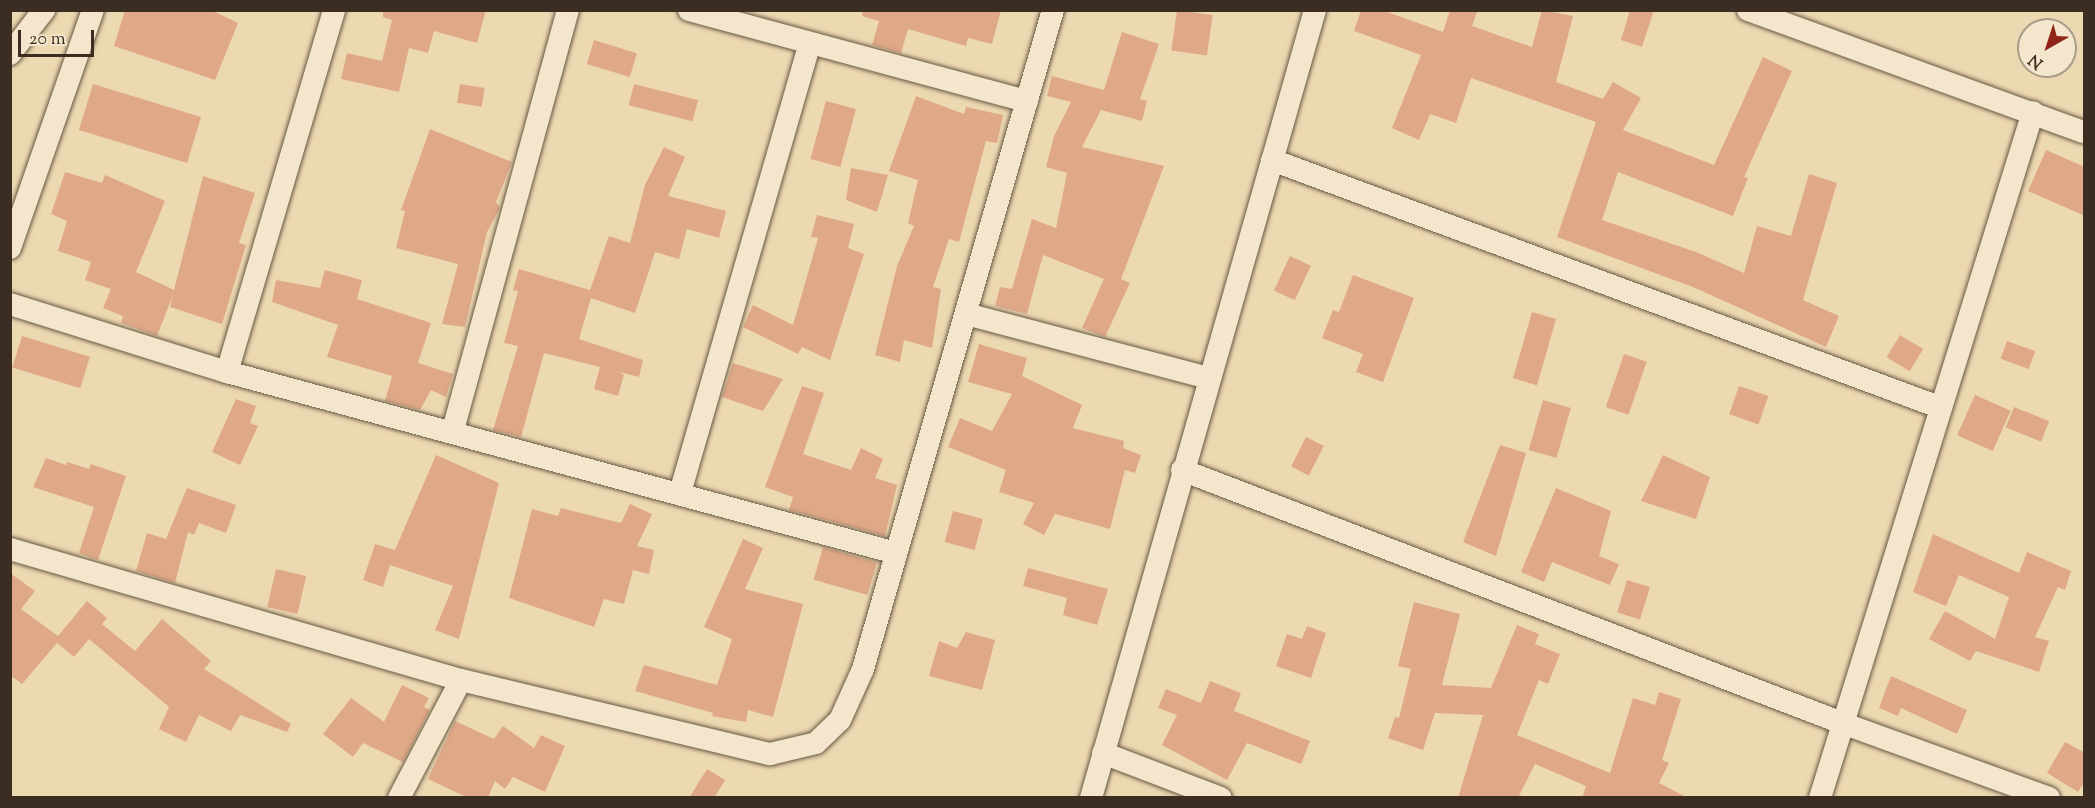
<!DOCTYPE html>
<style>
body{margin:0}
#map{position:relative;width:2095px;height:808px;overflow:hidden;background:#edd9b1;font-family:"Sorts Mill Goudy",serif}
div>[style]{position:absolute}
.building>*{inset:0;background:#dfa988;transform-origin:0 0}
.roads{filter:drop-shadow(0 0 2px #685845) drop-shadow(0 0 2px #685845)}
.minor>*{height:22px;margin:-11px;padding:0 11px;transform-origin:11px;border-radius:11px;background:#f3e6cc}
span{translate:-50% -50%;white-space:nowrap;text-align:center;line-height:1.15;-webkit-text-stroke:4.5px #f3e6cc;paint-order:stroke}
.frame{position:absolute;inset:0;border:12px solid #3b2d21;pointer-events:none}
.north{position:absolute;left:2017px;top:18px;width:60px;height:60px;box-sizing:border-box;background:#f3e6cc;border:2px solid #a99c88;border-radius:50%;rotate:219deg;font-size:16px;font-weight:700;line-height:24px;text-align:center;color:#3b2d21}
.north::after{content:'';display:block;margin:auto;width:21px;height:27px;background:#8f2418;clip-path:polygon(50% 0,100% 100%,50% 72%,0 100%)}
.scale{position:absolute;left:18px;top:30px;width:76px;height:27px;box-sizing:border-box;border:3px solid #3b2d21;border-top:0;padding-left:8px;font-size:18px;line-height:21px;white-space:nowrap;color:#3b2d21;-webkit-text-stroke:4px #f3e6cc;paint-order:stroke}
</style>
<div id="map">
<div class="building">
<i style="clip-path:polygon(125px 10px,211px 10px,238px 23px,215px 80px,114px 46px)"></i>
<i style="clip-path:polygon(383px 10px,486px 10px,477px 43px,434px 31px,428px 53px,409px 48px,399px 92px,341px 79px,347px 53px,382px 61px,392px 20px,383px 17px)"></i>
<i style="clip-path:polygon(863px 10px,1001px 10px,992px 44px,968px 38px,966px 46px,908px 29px,901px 53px,872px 45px,879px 21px,862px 16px)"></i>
<i style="left:1177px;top:10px;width:36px;height:41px;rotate:8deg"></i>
<i style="clip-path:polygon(1361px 10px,1382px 10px,1443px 32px,1450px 10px,1478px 10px,1472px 26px,1532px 47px,1542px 10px,1573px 16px,1556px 82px,1603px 99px,1613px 82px,1641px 98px,1623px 130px,1714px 165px,1763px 57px,1792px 71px,1744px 177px,1748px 178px,1733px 216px,1618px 172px,1602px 220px,1696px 252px,1744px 273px,1757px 226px,1791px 236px,1809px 174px,1837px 183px,1803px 300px,1839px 316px,1826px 347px,1693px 287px,1557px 237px,1596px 122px,1471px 78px,1456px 123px,1430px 114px,1419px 140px,1392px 128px,1421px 55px,1354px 31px)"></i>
<i style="clip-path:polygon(1630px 10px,1654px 10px,1642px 47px,1621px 40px)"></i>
<i style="clip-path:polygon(1122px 32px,1159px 44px,1140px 99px,1147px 101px,1142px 121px,1101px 110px,1082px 147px,1164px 166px,1121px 279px,1130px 283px,1105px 337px,1082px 328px,1104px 279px,1043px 255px,1027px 314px,995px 306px,1000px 287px,1012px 289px,1032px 219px,1056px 228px,1067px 173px,1046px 167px,1054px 136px,1071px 102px,1047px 96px,1052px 76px,1104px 90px)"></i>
<i style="left:594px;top:40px;width:45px;height:25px;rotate:17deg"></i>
<i style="left:93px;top:84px;width:113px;height:48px;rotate:17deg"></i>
<i style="left:460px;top:84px;width:25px;height:19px;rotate:9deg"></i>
<i style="left:634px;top:84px;width:66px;height:22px;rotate:14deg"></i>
<i style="clip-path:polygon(916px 96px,964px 114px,966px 107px,1003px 115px,997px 143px,986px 141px,959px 242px,949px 239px,933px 287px,941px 289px,932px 348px,904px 340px,900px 362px,875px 355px,897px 266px,914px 226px,908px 223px,918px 180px,889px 171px)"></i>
<i style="left:826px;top:101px;width:31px;height:60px;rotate:15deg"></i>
<i style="clip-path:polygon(430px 129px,512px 162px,496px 202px,500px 208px,487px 232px,465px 327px,442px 324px,458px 264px,396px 248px,405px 211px,401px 210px)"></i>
<i style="clip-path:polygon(664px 147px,685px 157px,668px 196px,726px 211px,719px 238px,687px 229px,679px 259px,655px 252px,635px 313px,591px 298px,579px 339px,643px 360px,639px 377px,619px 372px,624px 375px,618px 396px,594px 389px,600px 367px,544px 353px,521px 437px,493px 430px,518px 346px,504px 343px,518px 291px,513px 290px,519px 269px,590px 290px,609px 236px,630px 243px,645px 185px)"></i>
<i style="clip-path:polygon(2046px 150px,2085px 167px,2085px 216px,2028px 191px)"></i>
<i style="clip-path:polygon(851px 168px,888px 175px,877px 212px,846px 200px)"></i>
<i style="clip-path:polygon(65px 172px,102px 183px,105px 175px,165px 201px,136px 272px,174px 290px,203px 176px,255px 193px,239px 243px,246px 245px,222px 324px,170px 307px,173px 295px,157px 336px,121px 323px,123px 316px,103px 308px,111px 289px,85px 280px,91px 262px,58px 251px,67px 221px,51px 214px)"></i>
<i style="clip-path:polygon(817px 215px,854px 224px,848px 248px,864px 254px,830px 360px,802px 347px,798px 354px,743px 327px,753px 305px,793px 325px,818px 238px,811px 237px)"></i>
<i style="left:1290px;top:256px;width:23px;height:38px;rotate:25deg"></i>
<i style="clip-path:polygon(325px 270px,362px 280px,357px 299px,431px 323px,418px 363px,453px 374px,446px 397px,431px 390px,420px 410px,385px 401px,392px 376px,327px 357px,338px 325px,272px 302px,276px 280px,320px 288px)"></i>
<i style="clip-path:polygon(1353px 275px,1414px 298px,1383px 382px,1356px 372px,1363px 354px,1322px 338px,1333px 310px,1339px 312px)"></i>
<i style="left:1532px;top:312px;width:25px;height:69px;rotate:16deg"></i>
<i style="left:1900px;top:335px;width:27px;height:26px;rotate:31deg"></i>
<i style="left:22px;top:336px;width:71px;height:33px;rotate:17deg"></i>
<i style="left:2007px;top:341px;width:30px;height:19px;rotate:20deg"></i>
<i style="clip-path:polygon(979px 344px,1027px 358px,1022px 376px,1082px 405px,1073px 428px,1124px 441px,1123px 448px,1141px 455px,1135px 473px,1125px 470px,1110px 529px,1055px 514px,1044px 535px,1023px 524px,1034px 503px,999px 492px,1006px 470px,948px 447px,960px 418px,992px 431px,1012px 394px,968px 382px)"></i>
<i style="left:1624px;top:354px;width:24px;height:56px;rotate:19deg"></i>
<i style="clip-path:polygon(733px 363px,783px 379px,763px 411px,722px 397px)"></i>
<i style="clip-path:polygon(802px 386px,824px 393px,803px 454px,851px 470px,861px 448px,883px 459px,875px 478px,897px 485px,885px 536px,789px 510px,793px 497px,765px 487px)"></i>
<i style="left:1739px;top:386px;width:31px;height:30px;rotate:19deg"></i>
<i style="left:1975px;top:395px;width:39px;height:44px;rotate:24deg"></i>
<i style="clip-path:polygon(236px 399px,256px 406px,250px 423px,258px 426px,240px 465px,212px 452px)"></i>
<i style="left:1543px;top:400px;width:29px;height:52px;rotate:16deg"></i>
<i style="left:2014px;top:407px;width:38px;height:22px;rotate:22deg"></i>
<i style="left:1306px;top:437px;width:20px;height:33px;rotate:27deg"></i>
<i style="clip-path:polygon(1500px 445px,1526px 453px,1496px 556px,1463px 542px)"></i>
<i style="clip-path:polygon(436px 455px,499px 483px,459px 639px,435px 630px,453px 586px,390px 565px,383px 587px,363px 580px,375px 544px,395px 550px)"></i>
<i style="clip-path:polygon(1663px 455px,1710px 477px,1696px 519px,1641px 501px)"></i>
<i style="clip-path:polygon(46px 458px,66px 465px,67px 462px,89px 469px,91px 464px,126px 476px,98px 560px,79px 553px,94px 507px,33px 487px)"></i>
<i style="clip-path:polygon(187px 488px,236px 505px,226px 533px,199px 523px,194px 535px,188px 532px,175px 583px,136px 571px,147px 533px,166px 539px)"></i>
<i style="clip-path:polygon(1556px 488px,1611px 511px,1599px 556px,1619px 564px,1610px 585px,1552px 562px,1544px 582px,1521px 572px)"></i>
<i style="clip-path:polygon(630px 504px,652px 514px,637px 546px,654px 550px,649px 574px,633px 570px,624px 604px,604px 599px,594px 627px,509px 598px,532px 509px,558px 516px,561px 508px,621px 523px)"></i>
<i style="left:953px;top:511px;width:31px;height:32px;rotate:15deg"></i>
<i style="clip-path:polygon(1933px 534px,2019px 573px,2027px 552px,2071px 571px,2065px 590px,2058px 587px,2035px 637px,2049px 641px,2039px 672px,1976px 651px,1970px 661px,1929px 639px,1945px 611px,1995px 639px,2009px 597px,1959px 575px,1946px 606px,1913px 592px)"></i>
<i style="clip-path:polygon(743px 539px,763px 548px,745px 589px,803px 604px,773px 717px,748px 710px,746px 722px,712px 716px,713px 713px,635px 691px,644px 665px,717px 685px,732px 639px,704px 627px)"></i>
<i style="left:823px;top:547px;width:56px;height:34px;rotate:16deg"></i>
<i style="clip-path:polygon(1028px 568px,1108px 589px,1097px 625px,1063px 615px,1067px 598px,1023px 586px)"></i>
<i style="left:276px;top:569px;width:31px;height:39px;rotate:13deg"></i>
<i style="clip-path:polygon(10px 573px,35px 591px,21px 609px,58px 636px,87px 601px,107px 618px,102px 624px,135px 651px,162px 619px,211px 661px,204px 669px,291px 724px,287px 732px,240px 715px,231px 731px,199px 715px,186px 742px,159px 729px,169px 707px,89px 639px,74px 657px,57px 643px,22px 684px,10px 675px)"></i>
<i style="left:1627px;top:580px;width:24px;height:34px;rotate:17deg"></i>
<i style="clip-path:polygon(1414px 602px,1460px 614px,1442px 685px,1491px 688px,1517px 625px,1539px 634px,1535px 644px,1560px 654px,1548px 684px,1539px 680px,1517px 735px,1610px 773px,1633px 698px,1655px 705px,1659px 692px,1681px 699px,1662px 760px,1669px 763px,1659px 783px,1688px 798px,1582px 798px,1586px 786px,1535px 764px,1518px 798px,1458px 798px,1483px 715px,1435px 713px,1423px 750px,1388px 738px,1395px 717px,1399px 718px,1411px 669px,1398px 666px)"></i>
<i style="clip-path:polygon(1307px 626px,1326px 633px,1311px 678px,1276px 666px,1287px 634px,1302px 639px)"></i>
<i style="clip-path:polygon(966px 632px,995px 640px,982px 690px,929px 676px,939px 641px,957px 648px)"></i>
<i style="clip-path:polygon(1891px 676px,1967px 710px,1957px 734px,1901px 708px,1898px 716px,1879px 708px)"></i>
<i style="clip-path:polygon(1210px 681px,1241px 693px,1234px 711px,1310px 741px,1301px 764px,1247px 743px,1227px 780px,1162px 745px,1177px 715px,1158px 708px,1166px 689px,1201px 703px)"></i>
<i style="clip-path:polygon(402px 685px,429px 698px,424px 707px,430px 710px,403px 762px,363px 743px,353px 757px,323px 734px,351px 698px,384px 722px)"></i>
<i style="clip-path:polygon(455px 721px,494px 739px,503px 726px,534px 748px,541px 735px,565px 746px,545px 792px,513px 777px,505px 789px,495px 781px,488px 798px,468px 798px,428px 779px)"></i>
<i style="clip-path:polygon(2065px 742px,2085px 753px,2085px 781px,2078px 792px,2047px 773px)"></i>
<i style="clip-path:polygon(707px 769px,725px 780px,714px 798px,689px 798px)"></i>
</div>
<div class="roads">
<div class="minor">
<i style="left:689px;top:10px;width:350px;rotate:15.1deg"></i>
<i style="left:1748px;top:10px;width:357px;rotate:20deg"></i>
<i style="left:10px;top:54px;width:56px;rotate:-52.3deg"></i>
<i style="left:1272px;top:160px;width:711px;rotate:20.32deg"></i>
<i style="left:10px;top:248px;width:252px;rotate:-70.8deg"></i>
<i style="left:10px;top:304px;width:227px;rotate:17.4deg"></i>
<i style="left:227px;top:372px;width:693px;rotate:15.14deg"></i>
<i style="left:966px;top:314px;width:251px;rotate:14.8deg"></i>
<i style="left:227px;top:372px;width:377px;rotate:-73.5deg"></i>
<i style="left:453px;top:430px;width:435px;rotate:-74.7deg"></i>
<i style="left:1182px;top:470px;width:707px;rotate:20.97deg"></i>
<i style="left:1842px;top:723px;width:220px;rotate:19.9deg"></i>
<i style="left:680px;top:493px;width:468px;rotate:-73.9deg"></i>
<i style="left:10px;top:549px;width:470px;rotate:16.2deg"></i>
<i style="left:461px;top:680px;width:318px;rotate:13.5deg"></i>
<i style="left:770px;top:754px;width:47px;rotate:-13.4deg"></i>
<i style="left:816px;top:743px;width:33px;rotate:-44deg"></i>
<i style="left:840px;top:720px;width:56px;rotate:-65.7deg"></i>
<i style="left:863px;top:669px;width:686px;rotate:-73.92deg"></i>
<i style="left:1103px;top:753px;width:126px;rotate:20.9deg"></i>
<i style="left:399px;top:798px;width:133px;rotate:-62.3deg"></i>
<i style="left:1091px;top:798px;width:819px;rotate:-74.13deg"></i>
<i style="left:1820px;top:798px;width:718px;rotate:-72.75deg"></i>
</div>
</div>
<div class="frame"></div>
<div class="north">N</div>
<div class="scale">20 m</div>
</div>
